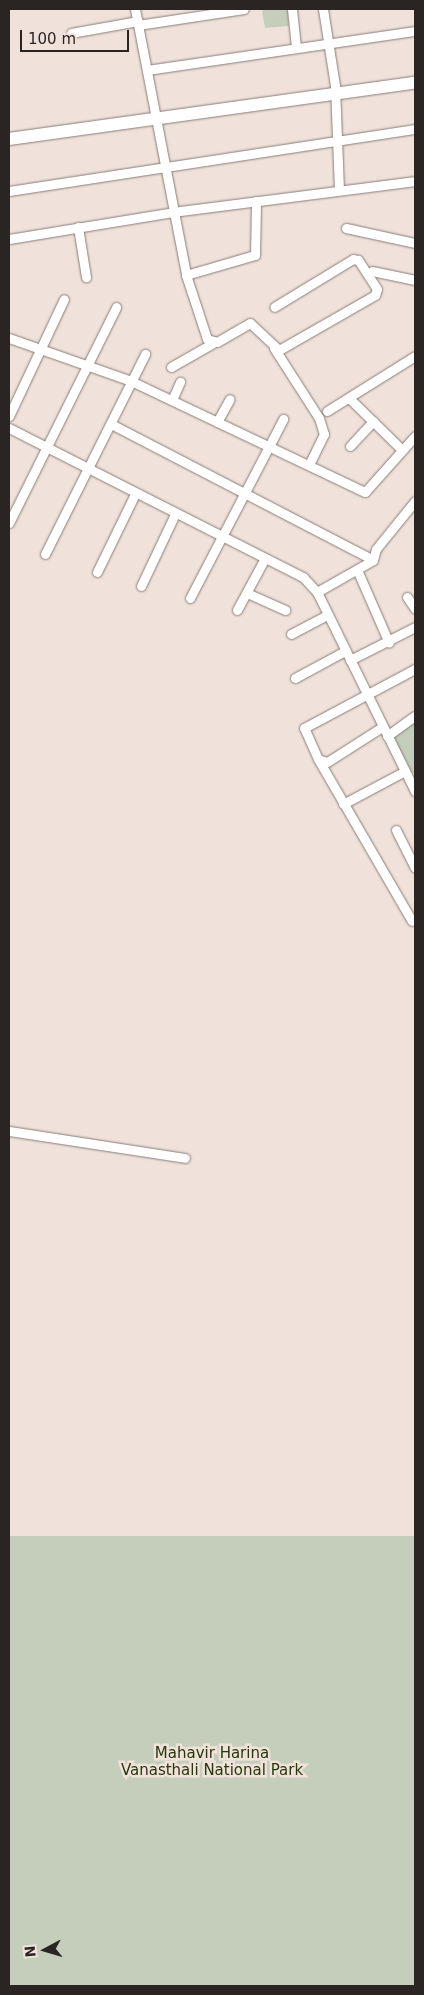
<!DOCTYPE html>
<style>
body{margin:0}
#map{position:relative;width:424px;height:1995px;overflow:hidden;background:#f0e2db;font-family:"DejaVu Sans",sans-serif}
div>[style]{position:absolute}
.green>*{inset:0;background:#c4cebb;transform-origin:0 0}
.roads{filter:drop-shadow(0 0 1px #8a7d77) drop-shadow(0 0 1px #8a7d77)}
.street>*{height:9px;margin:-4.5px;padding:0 4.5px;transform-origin:4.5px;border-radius:4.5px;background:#fff}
.secondary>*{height:12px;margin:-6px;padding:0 6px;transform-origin:6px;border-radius:6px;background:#fff}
span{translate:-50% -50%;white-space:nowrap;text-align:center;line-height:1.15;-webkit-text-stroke:5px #f0e2db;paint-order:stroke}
.park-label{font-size:15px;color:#25390a}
.frame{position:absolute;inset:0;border:10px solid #2a2523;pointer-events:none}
.north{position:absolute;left:20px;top:1925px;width:50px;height:50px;-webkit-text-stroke:4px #f0e2db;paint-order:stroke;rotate:264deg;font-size:14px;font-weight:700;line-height:20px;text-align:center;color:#2a2523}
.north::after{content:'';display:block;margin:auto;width:18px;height:22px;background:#2a2523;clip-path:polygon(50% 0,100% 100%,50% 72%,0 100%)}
.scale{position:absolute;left:20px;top:30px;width:109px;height:22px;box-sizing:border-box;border:2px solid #2a2523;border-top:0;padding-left:6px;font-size:15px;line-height:18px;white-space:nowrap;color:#2a2523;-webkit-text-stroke:4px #f0e2db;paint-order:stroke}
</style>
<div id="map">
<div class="green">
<i style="clip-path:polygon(266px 9px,288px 9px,289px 26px,265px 28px,262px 11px)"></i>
<i style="clip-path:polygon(415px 720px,415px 772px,412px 773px,392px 735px)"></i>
<i style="left:415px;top:1536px;width:450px;height:406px;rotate:90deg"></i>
</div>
<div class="roads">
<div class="street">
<i style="left:135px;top:9px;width:271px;rotate:79.1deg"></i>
<i style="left:186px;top:275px;width:67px;rotate:71.8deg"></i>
<i style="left:207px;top:339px;width:10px;rotate:17deg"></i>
<i style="left:217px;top:342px;width:38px;rotate:-30deg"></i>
<i style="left:250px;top:323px;width:40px;rotate:43deg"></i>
<i style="left:279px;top:350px;width:111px;rotate:-29.8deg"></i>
<i style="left:375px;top:295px;width:6px;rotate:-72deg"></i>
<i style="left:377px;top:289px;width:35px;rotate:-123deg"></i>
<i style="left:358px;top:260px;width:5px;rotate:-169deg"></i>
<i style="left:353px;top:259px;width:92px;rotate:148.7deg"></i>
<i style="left:292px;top:9px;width:38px;rotate:84deg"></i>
<i style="left:323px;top:9px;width:78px;rotate:81.1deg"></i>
<i style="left:335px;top:86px;width:104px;rotate:87.8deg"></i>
<i style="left:138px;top:25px;width:107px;rotate:-8.6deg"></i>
<i style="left:71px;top:33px;width:68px;rotate:-10.2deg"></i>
<i style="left:147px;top:70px;width:271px;rotate:-8.3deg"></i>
<i style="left:9px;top:191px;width:411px;rotate:-8.7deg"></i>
<i style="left:78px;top:227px;width:51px;rotate:80.9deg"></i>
<i style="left:346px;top:228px;width:71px;rotate:12.3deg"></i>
<i style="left:9px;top:239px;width:166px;rotate:-9.3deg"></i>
<i style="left:173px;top:212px;width:244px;rotate:-7.3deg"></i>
<i style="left:372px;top:271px;width:44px;rotate:11.8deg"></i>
<i style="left:186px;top:275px;width:72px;rotate:-16.2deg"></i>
<i style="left:255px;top:255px;width:54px;rotate:-88.9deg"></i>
<i style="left:9px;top:338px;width:129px;rotate:19.4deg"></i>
<i style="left:131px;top:381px;width:259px;rotate:25.4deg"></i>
<i style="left:365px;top:492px;width:75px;rotate:-48.2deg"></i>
<i style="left:274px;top:348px;width:83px;rotate:57.3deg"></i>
<i style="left:319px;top:418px;width:17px;rotate:73deg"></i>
<i style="left:324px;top:434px;width:34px;rotate:116deg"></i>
<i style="left:171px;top:367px;width:48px;rotate:-29.7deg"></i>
<i style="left:350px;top:399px;width:73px;rotate:44.4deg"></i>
<i style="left:172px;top:400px;width:20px;rotate:-66deg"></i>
<i style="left:327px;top:411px;width:104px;rotate:-32deg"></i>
<i style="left:9px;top:416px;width:129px;rotate:-64.8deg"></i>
<i style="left:217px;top:422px;width:26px;rotate:-61deg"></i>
<i style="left:111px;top:424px;width:295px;rotate:27.4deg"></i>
<i style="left:373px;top:560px;width:11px;rotate:-75deg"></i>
<i style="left:376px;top:549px;width:62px;rotate:-50.9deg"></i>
<i style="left:9px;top:428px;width:330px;rotate:26.9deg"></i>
<i style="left:303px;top:577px;width:21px;rotate:47deg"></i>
<i style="left:317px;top:592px;width:222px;rotate:63.8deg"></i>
<i style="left:350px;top:446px;width:34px;rotate:-47deg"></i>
<i style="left:9px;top:523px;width:241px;rotate:-63.6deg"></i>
<i style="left:45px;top:554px;width:224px;rotate:-63.4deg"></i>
<i style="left:97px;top:572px;width:87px;rotate:-64deg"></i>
<i style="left:358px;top:572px;width:77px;rotate:66.4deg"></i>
<i style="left:141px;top:586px;width:80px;rotate:-64.7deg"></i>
<i style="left:317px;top:592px;width:64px;rotate:-29.7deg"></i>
<i style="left:247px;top:593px;width:42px;rotate:24.1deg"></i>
<i style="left:407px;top:597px;width:14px;rotate:56deg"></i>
<i style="left:190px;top:598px;width:202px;rotate:-62.5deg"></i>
<i style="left:237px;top:610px;width:59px;rotate:-61.7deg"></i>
<i style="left:291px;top:634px;width:41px;rotate:-27.8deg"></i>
<i style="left:350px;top:660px;width:73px;rotate:-26.9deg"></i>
<i style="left:295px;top:678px;width:57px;rotate:-28.4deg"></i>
<i style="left:382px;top:727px;width:65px;rotate:147.5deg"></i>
<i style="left:327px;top:762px;width:9px;rotate:-162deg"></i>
<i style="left:318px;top:759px;width:34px;rotate:-114deg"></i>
<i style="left:304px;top:728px;width:126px;rotate:-28deg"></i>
<i style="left:387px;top:736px;width:34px;rotate:-36deg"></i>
<i style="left:318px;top:759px;width:187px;rotate:59.9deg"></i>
<i style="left:343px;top:804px;width:70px;rotate:-28deg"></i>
<i style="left:396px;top:830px;width:42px;rotate:63.4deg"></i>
<i style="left:9px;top:1131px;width:178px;rotate:8.7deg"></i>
</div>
<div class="secondary">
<i style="left:9px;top:139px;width:410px;rotate:-7.9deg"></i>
</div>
</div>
<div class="park-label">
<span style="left:212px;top:1762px">Mahavir Harina<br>Vanasthali National Park</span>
</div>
<div class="frame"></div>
<div class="north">N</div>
<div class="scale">100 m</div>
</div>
